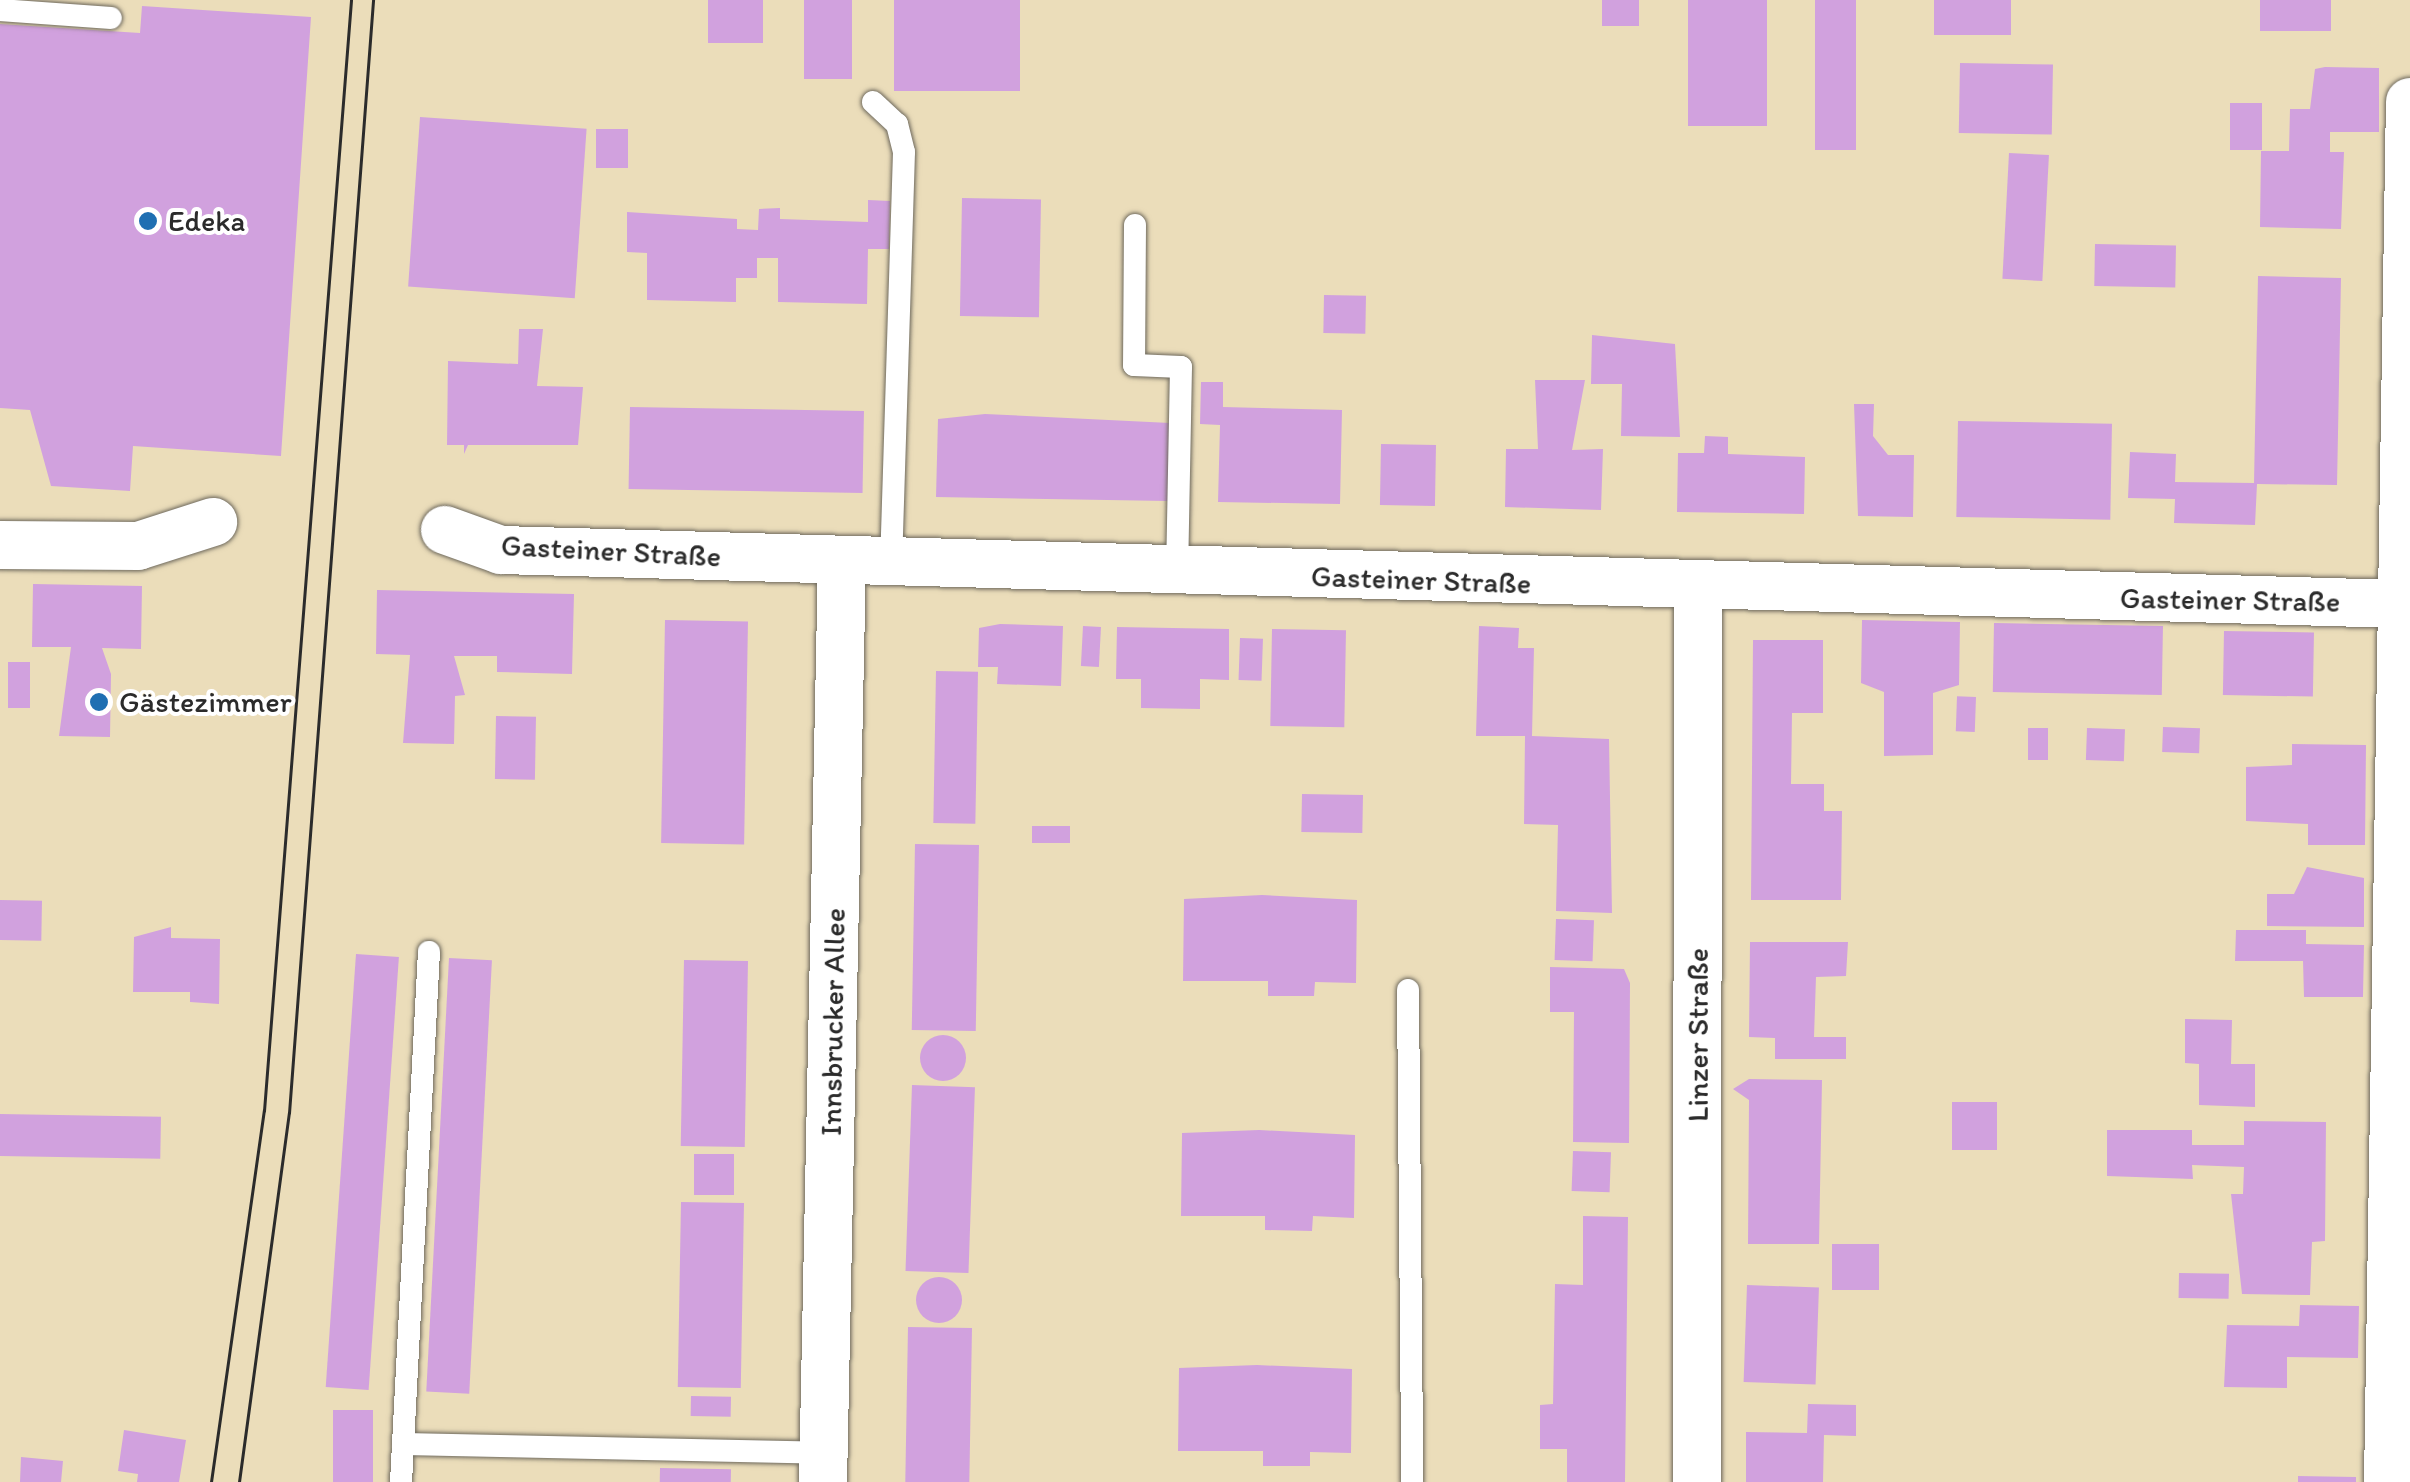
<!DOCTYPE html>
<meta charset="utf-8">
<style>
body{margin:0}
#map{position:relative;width:2410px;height:1482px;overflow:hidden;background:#ebddba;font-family:Itim,sans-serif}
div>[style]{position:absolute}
.building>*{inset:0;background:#d1a1de;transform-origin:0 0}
.round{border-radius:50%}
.roads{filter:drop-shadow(0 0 2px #6e695d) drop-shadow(0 0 2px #6e695d)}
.lane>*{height:22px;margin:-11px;padding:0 11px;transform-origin:11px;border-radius:11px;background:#fff}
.street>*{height:48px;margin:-24px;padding:0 24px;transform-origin:24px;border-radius:24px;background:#fff}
.tram>*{height:2.5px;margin:-1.25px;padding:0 1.25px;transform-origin:1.25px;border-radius:1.25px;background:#2b2b2b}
.dots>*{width:28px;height:28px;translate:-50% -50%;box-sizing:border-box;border:5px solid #fff;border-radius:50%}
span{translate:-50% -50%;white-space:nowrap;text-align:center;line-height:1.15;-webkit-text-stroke:8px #fff;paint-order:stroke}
.poi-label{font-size:30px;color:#2b2b2b}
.left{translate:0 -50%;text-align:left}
.street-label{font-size:30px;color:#2b2b2b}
</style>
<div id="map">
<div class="building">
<i style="left:708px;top:0;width:55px;height:43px"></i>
<i style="left:804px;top:0;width:48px;height:79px"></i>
<i style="left:894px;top:0;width:126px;height:91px"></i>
<i style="left:1602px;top:0;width:37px;height:26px"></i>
<i style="left:1688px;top:0;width:79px;height:126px"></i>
<i style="left:1815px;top:0;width:41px;height:150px"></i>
<i style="left:1934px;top:0;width:77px;height:35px"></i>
<i style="left:2260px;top:0;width:71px;height:31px"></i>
<i style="clip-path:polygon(142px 6px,311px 17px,281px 456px,133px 446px,130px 491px,51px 486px,30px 410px,0 408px,0 24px,140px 33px)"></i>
<i style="left:1960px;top:63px;width:93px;height:70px;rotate:1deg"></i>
<i style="clip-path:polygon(2325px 67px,2379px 68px,2379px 132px,2330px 132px,2330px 152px,2344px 152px,2341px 229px,2260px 227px,2261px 151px,2289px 151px,2290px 109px,2310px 109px,2315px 69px)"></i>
<i style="left:2230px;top:103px;width:32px;height:47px"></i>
<i style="left:420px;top:117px;width:167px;height:170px;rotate:4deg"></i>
<i style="left:596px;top:129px;width:32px;height:39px"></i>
<i style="left:2009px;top:153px;width:40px;height:126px;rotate:3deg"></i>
<i style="left:962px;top:198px;width:79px;height:118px;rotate:1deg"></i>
<i style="clip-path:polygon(868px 200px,890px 201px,889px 249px,868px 249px,867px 304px,778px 302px,778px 258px,757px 258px,757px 278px,736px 278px,736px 302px,647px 300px,647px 253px,627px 252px,627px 212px,737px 219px,737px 229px,758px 230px,759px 209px,780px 208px,780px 219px,868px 222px)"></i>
<i style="left:2095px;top:244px;width:81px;height:42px;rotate:1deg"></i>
<i style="clip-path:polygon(2258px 276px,2341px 278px,2337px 485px,2257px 484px,2255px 525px,2174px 523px,2175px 499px,2128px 498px,2130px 452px,2176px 454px,2175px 482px,2254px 483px)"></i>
<i style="left:1324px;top:295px;width:42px;height:38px;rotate:1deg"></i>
<i style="clip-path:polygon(519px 329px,543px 329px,537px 386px,583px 387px,578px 445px,468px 445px,464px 454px,464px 445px,447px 445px,448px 361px,518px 364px)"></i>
<i style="clip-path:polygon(1592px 335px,1675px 344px,1680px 437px,1621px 436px,1622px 384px,1591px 384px)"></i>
<i style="clip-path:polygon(1535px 380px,1585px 380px,1572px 450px,1603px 449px,1601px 510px,1505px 507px,1506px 449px,1538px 449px)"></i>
<i style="clip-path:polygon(1201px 382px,1223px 382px,1223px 407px,1342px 410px,1340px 504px,1218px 502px,1220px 425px,1200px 424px)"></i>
<i style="clip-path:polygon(1854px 404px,1874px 404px,1873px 436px,1888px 455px,1914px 455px,1913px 517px,1858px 516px)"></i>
<i style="left:630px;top:407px;width:234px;height:82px;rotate:1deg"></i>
<i style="clip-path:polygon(985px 414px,1170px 423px,1168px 501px,936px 497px,938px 419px)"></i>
<i style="left:1958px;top:421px;width:154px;height:96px;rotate:1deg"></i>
<i style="clip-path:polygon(1705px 436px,1728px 437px,1728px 454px,1805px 457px,1804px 514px,1677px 512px,1678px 453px,1704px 453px)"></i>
<i style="left:1381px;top:444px;width:55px;height:61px;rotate:1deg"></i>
<i style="clip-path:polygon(33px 584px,142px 586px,141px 649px,102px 648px,111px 674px,110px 737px,59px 736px,71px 647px,32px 647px)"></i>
<i style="clip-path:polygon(377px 590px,574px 594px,572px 674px,497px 672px,497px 656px,454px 656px,465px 695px,455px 696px,454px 744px,403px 743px,410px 655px,376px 654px)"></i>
<i style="left:665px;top:620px;width:83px;height:223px;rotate:1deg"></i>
<i style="clip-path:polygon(1862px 620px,1960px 622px,1959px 685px,1933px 693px,1933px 755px,1884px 756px,1884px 692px,1861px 683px)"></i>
<i style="left:1994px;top:623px;width:169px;height:69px;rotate:1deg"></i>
<i style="clip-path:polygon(1000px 624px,1063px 626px,1061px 686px,997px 684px,998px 667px,978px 667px,979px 628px)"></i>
<i style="left:1083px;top:626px;width:18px;height:40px;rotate:3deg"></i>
<i style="clip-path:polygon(1479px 626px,1519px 628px,1518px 648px,1534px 648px,1532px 736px,1609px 739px,1612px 913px,1556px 911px,1558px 825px,1524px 824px,1525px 736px,1476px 736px)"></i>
<i style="clip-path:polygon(1117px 627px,1229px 629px,1229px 680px,1200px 679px,1200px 709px,1141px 708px,1141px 679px,1116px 679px)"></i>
<i style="left:1272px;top:629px;width:74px;height:97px;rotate:1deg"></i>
<i style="left:2224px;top:631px;width:90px;height:64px;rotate:1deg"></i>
<i style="left:1240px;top:638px;width:23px;height:42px;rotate:2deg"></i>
<i style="clip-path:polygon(1753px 640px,1823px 640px,1823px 713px,1792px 713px,1791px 784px,1824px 784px,1824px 811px,1842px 811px,1841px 900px,1751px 900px)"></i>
<i style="left:8px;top:662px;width:22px;height:46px"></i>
<i style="left:936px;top:671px;width:42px;height:152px;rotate:1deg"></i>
<i style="left:1976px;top:697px;width:35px;height:19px;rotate:92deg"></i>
<i style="left:496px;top:716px;width:40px;height:63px;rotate:1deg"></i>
<i style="left:2163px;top:727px;width:37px;height:25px;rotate:2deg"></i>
<i style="left:2028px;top:728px;width:20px;height:32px"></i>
<i style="left:2087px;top:728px;width:38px;height:32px;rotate:2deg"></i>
<i style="clip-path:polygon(2292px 744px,2366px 745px,2365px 845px,2308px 845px,2308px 824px,2246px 821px,2246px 767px,2292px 765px)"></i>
<i style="left:1302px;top:794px;width:61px;height:38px;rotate:1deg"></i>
<i style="left:1032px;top:826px;width:38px;height:17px"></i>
<i style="left:915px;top:844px;width:64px;height:186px;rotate:1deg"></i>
<i style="clip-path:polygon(2307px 867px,2364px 878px,2364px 927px,2267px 926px,2267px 894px,2294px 894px)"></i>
<i style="clip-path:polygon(1262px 895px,1357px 900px,1356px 983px,1315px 982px,1314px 996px,1268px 996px,1268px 981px,1183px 981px,1184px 899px)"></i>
<i style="left:0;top:900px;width:42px;height:40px;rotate:1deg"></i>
<i style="left:1556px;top:919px;width:38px;height:41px;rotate:2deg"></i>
<i style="clip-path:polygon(171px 927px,171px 938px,220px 939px,219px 1004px,190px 1002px,190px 992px,133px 992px,134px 937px)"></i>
<i style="clip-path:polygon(2236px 930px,2306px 930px,2306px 944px,2364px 945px,2363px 997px,2304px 997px,2303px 961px,2235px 961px)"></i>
<i style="clip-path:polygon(1750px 942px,1848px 942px,1846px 976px,1816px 977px,1814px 1037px,1846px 1037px,1846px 1059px,1775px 1059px,1775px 1038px,1749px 1037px)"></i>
<i style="left:356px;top:954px;width:43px;height:434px;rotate:4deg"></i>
<i style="left:449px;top:958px;width:43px;height:434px;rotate:3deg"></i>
<i style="left:684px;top:960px;width:64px;height:186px;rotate:1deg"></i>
<i style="clip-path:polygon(1550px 967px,1624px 969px,1630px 983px,1629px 1143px,1573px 1142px,1574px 1012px,1550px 1012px)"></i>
<i style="clip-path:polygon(2185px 1019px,2232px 1020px,2231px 1064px,2255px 1064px,2255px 1107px,2199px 1105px,2199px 1064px,2185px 1063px)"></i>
<i class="round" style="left:920px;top:1035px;width:46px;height:46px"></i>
<i style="clip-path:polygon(1749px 1079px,1822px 1080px,1819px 1244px,1748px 1244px,1749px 1100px,1733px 1089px)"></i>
<i style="left:912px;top:1085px;width:63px;height:186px;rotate:2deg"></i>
<i style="left:1952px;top:1102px;width:45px;height:48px"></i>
<i style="left:0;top:1114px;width:161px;height:42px;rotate:1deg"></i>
<i style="clip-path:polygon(2244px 1121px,2326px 1122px,2325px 1241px,2312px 1242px,2310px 1295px,2242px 1294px,2231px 1194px,2243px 1194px,2244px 1167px,2192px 1165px,2193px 1179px,2107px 1176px,2107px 1130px,2192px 1130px,2192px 1145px,2244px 1145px)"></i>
<i style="clip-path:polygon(1259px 1130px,1355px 1135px,1354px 1218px,1313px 1216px,1312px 1231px,1265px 1230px,1265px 1216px,1181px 1216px,1182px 1133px)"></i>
<i style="left:1573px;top:1151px;width:38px;height:40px;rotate:2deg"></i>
<i style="left:694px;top:1154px;width:40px;height:41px"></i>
<i style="left:681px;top:1202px;width:63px;height:185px;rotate:1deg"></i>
<i style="clip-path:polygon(1583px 1216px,1628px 1217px,1625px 1482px,1567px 1482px,1567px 1449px,1540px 1449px,1540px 1405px,1553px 1404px,1555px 1284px,1583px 1285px)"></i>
<i style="left:1879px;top:1244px;width:46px;height:47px;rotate:90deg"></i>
<i style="left:2179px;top:1273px;width:50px;height:25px;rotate:1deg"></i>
<i class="round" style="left:916px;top:1277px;width:46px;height:46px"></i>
<i style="left:1747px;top:1285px;width:72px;height:97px;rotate:2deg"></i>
<i style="clip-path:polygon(2300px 1305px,2359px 1306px,2358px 1358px,2287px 1357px,2287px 1388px,2224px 1387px,2227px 1325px,2299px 1326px)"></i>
<i style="left:908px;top:1327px;width:64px;height:155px;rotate:1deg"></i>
<i style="clip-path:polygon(1257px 1365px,1352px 1369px,1351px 1453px,1310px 1452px,1310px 1466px,1263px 1466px,1263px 1451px,1178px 1451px,1179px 1368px)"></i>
<i style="left:691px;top:1396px;width:40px;height:20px;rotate:1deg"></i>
<i style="clip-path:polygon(1808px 1404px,1856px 1405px,1856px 1436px,1824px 1435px,1823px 1482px,1746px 1482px,1746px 1432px,1807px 1433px)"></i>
<i style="left:333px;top:1410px;width:40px;height:72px"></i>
<i style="clip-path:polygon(124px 1430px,186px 1440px,179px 1482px,137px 1482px,138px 1474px,118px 1471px)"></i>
<i style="clip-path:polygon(21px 1457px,63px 1461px,61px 1482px,20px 1482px)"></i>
<i style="left:660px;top:1468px;width:71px;height:14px;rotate:1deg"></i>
<i style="clip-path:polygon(2298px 1476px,2356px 1477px,2356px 1482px,2298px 1482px)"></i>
</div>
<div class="roads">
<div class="lane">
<i style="left:0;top:10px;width:111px;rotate:4.1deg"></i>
<i style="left:873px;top:102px;width:33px;rotate:43deg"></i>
<i style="left:897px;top:124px;width:29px;rotate:76deg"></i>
<i style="left:904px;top:152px;width:411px;rotate:91.8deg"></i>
<i style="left:1135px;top:225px;width:140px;rotate:90.4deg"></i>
<i style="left:1134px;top:365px;width:47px;rotate:2.4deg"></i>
<i style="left:1181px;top:367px;width:205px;rotate:91.1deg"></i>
<i style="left:1408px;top:990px;width:492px;rotate:89.5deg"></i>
<i style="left:403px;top:1444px;width:421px;rotate:1.2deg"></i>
<i style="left:401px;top:1482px;width:531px;rotate:-86.98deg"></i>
</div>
<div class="street">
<i style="left:445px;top:530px;width:59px;rotate:19.7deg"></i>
<i style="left:501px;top:550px;width:1900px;rotate:1.63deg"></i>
<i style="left:0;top:545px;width:138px;rotate:0.4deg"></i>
<i style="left:138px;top:546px;width:79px;rotate:-17.7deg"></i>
<i style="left:823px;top:1482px;width:921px;rotate:-88.82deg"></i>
<i style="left:1697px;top:1482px;width:893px;rotate:-89.94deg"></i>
<i style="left:2388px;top:1482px;width:1380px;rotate:-89.09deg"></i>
</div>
</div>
<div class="tram">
<i style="left:211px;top:1482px;width:375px;rotate:-81.9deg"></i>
<i style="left:264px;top:1111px;width:1114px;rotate:-85.52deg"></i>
<i style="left:239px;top:1482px;width:372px;rotate:-82.3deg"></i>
<i style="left:289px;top:1113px;width:1116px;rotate:-85.68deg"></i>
</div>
<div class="dots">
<i style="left:148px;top:221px;background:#1f6fb2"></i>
<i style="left:99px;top:702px;background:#1f6fb2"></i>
</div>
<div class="poi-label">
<span class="left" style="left:168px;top:221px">Edeka</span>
<span class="left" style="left:119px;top:702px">Gästezimmer</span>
</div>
<div class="street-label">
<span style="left:611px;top:551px;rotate:3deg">Gasteiner Straße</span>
<span style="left:1421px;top:580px;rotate:2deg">Gasteiner Straße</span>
<span style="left:2230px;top:600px;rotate:1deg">Gasteiner Straße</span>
<span style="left:833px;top:1022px;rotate:-89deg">Innsbrucker Allee</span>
<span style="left:1698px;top:1035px;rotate:-90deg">Linzer Straße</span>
</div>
</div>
